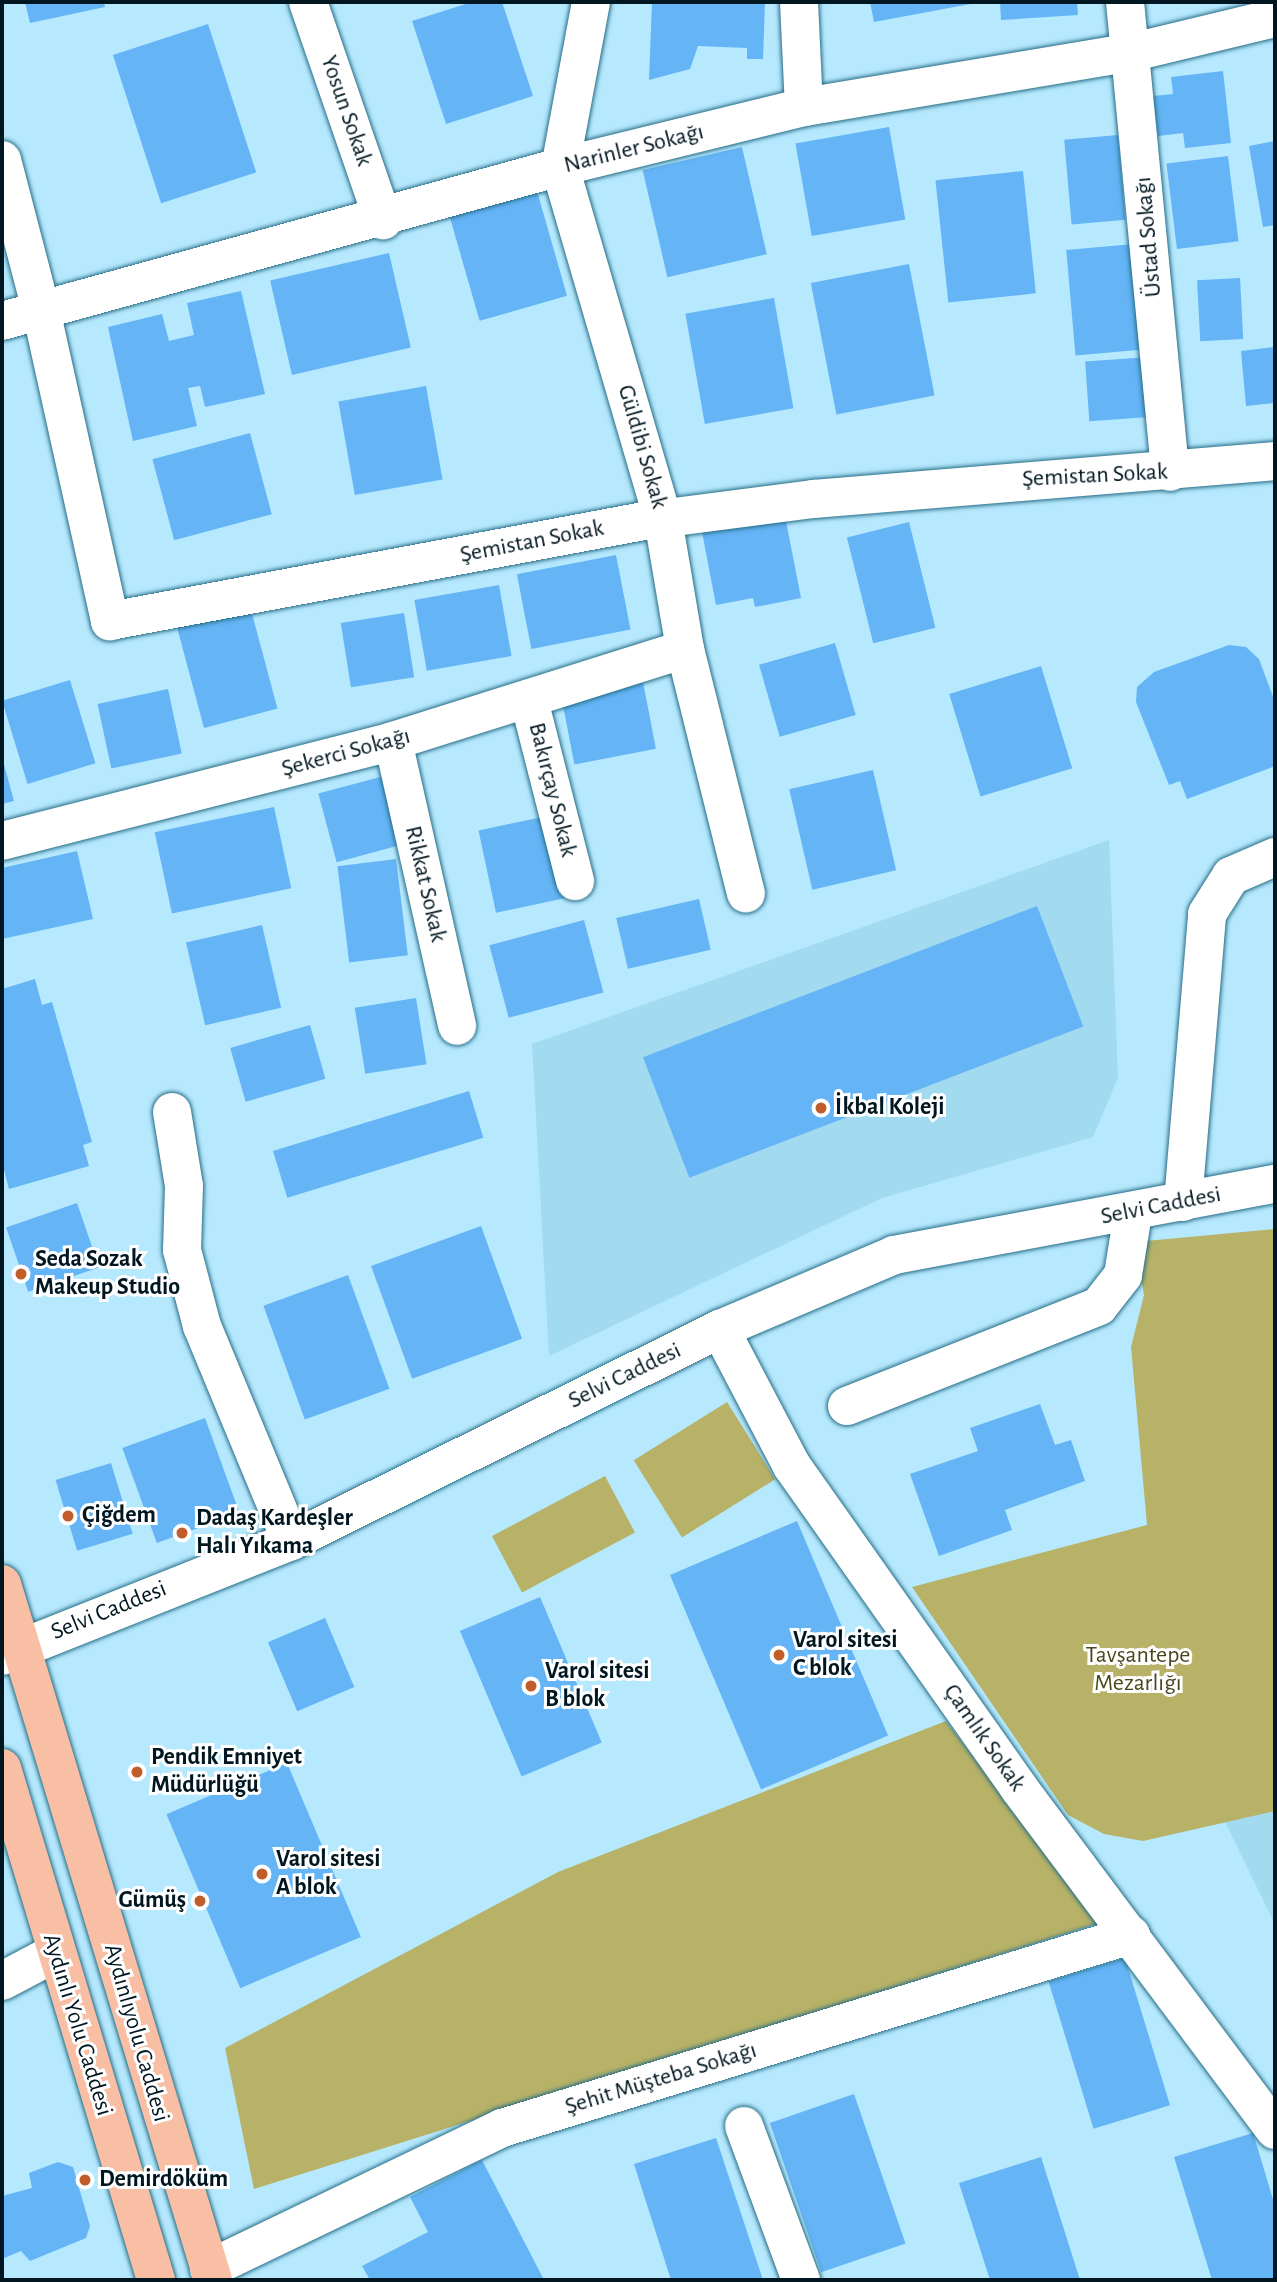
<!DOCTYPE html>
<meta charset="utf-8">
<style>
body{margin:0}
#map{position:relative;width:1277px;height:2282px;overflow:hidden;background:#b6e9fe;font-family:"Alegreya Sans",sans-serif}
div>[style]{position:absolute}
.built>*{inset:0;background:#a2daf0}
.green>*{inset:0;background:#b7b267;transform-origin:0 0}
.building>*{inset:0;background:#64b4f6;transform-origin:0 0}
.roads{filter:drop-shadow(0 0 2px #266d86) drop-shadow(0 0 2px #266d86)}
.minor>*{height:38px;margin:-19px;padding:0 19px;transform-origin:19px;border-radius:19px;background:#fff}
.major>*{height:38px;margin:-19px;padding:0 19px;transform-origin:19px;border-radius:19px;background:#f8bfa4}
.dots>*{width:19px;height:19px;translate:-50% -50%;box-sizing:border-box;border:4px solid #fff;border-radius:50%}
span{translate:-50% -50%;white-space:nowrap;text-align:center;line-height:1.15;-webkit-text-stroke:6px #fff;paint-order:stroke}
.street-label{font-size:24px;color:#001620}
.poi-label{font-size:24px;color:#001620;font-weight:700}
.left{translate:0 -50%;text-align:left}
.right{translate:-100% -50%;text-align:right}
.park-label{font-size:24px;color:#4b481e}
.frame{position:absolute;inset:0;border:4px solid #001620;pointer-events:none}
</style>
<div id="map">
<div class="built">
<i style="clip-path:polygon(1109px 840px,1118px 1078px,1093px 1137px,882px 1198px,549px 1356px,532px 1044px)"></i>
<i style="clip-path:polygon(1275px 1811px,1275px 1924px,1225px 1822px)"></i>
</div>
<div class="green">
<i style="clip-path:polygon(1275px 1229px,1275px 1811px,1143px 1841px,1104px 1834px,1068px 1815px,912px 1587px,1147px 1525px,1131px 1347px,1144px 1295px,1135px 1242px)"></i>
<i style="left:727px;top:1402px;width:91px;height:110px;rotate:58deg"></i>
<i style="left:605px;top:1476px;width:64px;height:128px;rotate:62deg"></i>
<i style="clip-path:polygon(946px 1721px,1099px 1923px,254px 2189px,225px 2048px,558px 1872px)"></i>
</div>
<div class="building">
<i style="clip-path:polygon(25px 2px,104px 2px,105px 7px,30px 23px)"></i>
<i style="clip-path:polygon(472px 2px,502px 2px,533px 96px,446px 124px,412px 21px)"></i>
<i style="clip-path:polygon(652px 2px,765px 2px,763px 59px,747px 59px,747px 48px,698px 46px,690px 69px,649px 80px)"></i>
<i style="clip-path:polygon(870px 2px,976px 2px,976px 3px,874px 22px)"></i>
<i style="clip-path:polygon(1000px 2px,1077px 2px,1078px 15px,1001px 20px)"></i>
<i style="left:208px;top:24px;width:156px;height:100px;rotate:72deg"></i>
<i style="clip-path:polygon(1223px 71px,1231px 143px,1185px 148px,1183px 133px,1158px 136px,1153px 96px,1173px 94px,1171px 77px)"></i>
<i style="left:889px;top:127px;width:94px;height:95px;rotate:80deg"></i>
<i style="left:1118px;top:135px;width:85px;height:54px;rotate:85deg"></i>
<i style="clip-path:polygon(1275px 141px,1275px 225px,1263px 227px,1249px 146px)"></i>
<i style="left:742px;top:147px;width:110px;height:102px;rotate:77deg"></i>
<i style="left:1228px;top:156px;width:86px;height:62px;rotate:83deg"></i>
<i style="left:1023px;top:171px;width:123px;height:88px;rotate:84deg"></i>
<i style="left:537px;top:191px;width:109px;height:91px;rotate:74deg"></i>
<i style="left:1134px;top:244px;width:106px;height:68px;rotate:85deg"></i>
<i style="left:389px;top:253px;width:97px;height:122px;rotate:77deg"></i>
<i style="left:909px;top:264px;width:134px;height:100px;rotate:79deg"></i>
<i style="left:1240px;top:278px;width:61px;height:43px;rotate:87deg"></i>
<i style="clip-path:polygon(241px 291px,265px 394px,205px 407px,200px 386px,188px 388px,197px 426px,133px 441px,108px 327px,162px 314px,169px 341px,194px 335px,187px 303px)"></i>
<i style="left:774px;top:298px;width:112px;height:90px;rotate:80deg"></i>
<i style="clip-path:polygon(1275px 347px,1275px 403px,1246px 406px,1241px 351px)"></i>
<i style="left:1149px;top:357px;width:60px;height:64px;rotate:86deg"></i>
<i style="left:426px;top:386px;width:95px;height:89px;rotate:80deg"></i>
<i style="left:250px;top:433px;width:84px;height:101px;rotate:75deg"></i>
<i style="clip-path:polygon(784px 511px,801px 598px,755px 607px,753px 598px,716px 605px,701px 527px)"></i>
<i style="left:909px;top:522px;width:109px;height:64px;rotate:76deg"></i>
<i style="left:616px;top:555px;width:76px;height:101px;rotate:79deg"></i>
<i style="left:499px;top:585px;width:72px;height:86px;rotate:80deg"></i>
<i style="left:250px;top:606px;width:106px;height:76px;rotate:75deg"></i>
<i style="left:404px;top:613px;width:65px;height:64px;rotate:81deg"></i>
<i style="left:835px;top:643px;width:75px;height:79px;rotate:74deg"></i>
<i style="clip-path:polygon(1229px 645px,1246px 647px,1259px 659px,1275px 702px,1275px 766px,1187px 799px,1180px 781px,1169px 785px,1136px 702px,1137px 687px,1154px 672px)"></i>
<i style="left:1041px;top:666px;width:107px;height:96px;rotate:73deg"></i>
<i style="left:642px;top:677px;width:73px;height:83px;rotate:79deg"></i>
<i style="left:70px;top:680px;width:87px;height:71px;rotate:73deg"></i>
<i style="left:168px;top:689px;width:66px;height:72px;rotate:78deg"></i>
<i style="clip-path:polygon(2px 757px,14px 801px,2px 804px)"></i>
<i style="left:873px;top:770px;width:103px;height:86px;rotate:77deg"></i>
<i style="left:384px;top:776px;width:71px;height:68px;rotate:75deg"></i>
<i style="left:274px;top:807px;width:83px;height:122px;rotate:78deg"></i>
<i style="left:547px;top:816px;width:84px;height:70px;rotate:78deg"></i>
<i style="clip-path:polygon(77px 851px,93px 919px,2px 939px,2px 868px)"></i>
<i style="left:396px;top:859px;width:97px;height:59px;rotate:83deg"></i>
<i style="left:699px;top:899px;width:52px;height:85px;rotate:77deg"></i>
<i style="left:1037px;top:906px;width:129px;height:422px;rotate:69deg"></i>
<i style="left:584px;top:920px;width:75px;height:98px;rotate:75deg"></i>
<i style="left:262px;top:925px;width:85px;height:78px;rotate:77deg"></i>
<i style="clip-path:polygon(35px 979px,42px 1005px,52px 1002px,92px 1142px,83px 1145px,89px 1166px,9px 1189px,2px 1162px,2px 989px)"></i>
<i style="left:416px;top:998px;width:67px;height:62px;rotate:81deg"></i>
<i style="left:310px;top:1025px;width:56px;height:83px;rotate:74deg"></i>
<i style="left:469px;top:1091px;width:49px;height:205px;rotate:73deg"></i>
<i style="left:77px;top:1203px;width:68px;height:75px;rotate:71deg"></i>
<i style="left:481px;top:1226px;width:120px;height:117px;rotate:70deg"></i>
<i style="left:348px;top:1275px;width:121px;height:90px;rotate:70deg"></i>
<i style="clip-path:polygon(1040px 1404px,1055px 1445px,1071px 1440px,1085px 1481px,1005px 1510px,1012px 1530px,939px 1556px,910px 1474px,978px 1451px,970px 1428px)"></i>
<i style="left:205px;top:1418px;width:101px;height:88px;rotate:70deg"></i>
<i style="left:111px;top:1463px;width:74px;height:58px;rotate:73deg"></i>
<i style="left:797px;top:1521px;width:233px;height:138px;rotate:67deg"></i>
<i style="left:540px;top:1597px;width:158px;height:87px;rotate:67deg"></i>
<i style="left:325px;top:1618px;width:75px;height:62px;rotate:67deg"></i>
<i style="left:287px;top:1763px;width:189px;height:131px;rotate:67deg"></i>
<i style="left:1125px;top:1958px;width:154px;height:80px;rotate:73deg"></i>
<i style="left:854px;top:2094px;width:158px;height:89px;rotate:71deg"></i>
<i style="clip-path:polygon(1253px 2133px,1275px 2206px,1275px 2280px,1212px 2280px,1174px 2157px)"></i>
<i style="clip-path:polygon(716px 2138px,763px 2280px,671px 2280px,634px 2164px)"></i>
<i style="clip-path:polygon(1041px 2157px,1080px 2280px,990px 2280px,959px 2183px)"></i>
<i style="clip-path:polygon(482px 2160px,544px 2280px,370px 2280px,362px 2266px,428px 2232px,410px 2197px)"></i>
<i style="clip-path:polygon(58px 2162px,73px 2167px,90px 2226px,86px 2238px,30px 2261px,21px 2251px,2px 2259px,2px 2196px,32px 2188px,29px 2173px)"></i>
</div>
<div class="roads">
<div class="minor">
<i style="left:308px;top:2px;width:231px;rotate:71deg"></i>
<i style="left:591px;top:2px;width:168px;rotate:100.6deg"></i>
<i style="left:560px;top:167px;width:367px;rotate:73.7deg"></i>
<i style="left:663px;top:519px;width:132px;rotate:80.4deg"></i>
<i style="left:685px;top:649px;width:252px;rotate:76deg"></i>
<i style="left:799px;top:2px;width:105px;rotate:87.3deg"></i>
<i style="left:1125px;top:2px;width:472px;rotate:84.5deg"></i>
<i style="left:2px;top:160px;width:155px;rotate:75.4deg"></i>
<i style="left:41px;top:310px;width:319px;rotate:77.5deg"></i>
<i style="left:110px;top:621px;width:543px;rotate:-10.61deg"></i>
<i style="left:644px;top:521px;width:171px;rotate:-7.4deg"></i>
<i style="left:814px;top:499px;width:463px;rotate:-4.7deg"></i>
<i style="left:2px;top:321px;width:579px;rotate:-15.43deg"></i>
<i style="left:560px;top:167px;width:251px;rotate:-13.8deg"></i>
<i style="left:804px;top:107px;width:334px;rotate:-9.5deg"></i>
<i style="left:1133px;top:52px;width:146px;rotate:-13.5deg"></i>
<i style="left:529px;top:700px;width:187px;rotate:75.7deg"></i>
<i style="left:393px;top:741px;width:292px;rotate:77.3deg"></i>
<i style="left:2px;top:841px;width:404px;rotate:-14.3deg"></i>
<i style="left:393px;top:741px;width:306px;rotate:-17.5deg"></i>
<i style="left:172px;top:1112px;width:75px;rotate:80.8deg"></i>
<i style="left:184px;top:1186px;width:64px;rotate:91.8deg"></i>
<i style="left:182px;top:1250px;width:79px;rotate:75.3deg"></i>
<i style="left:202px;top:1326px;width:233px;rotate:67.5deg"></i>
<i style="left:1183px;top:1202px;width:289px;rotate:-85.2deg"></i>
<i style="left:1207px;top:914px;width:45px;rotate:-57.7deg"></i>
<i style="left:1231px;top:876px;width:48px;rotate:-23.4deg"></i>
<i style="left:720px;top:1329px;width:155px;rotate:62.3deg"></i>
<i style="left:792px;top:1466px;width:394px;rotate:54.8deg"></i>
<i style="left:1019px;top:1788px;width:427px;rotate:53.2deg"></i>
<i style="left:847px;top:1406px;width:271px;rotate:-21.6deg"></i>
<i style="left:1099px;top:1306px;width:39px;rotate:-52deg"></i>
<i style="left:1123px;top:1275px;width:63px;rotate:-80.8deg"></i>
<i style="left:2px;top:1656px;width:311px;rotate:-21.7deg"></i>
<i style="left:291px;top:1541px;width:479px;rotate:-26.3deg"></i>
<i style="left:720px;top:1329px;width:189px;rotate:-23deg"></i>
<i style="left:894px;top:1255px;width:388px;rotate:-10.6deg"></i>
<i style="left:2px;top:1981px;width:60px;rotate:-27.8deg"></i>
<i style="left:744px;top:2126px;width:164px;rotate:69.7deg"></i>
<i style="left:209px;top:2269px;width:325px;rotate:-25.7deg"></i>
<i style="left:502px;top:2128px;width:658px;rotate:-17.06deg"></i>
</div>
<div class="major">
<i style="left:2px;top:1584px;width:727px;rotate:73.13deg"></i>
<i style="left:2px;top:1768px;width:535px;rotate:73.26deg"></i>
</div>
</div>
<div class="dots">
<i style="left:821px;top:1108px;background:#c15d28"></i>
<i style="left:21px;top:1274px;background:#c15d28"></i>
<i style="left:68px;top:1516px;background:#c15d28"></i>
<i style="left:182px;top:1533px;background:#c15d28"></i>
<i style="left:779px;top:1655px;background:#c15d28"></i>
<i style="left:531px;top:1686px;background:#c15d28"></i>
<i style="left:137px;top:1772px;background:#c15d28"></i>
<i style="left:262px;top:1874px;background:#c15d28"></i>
<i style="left:200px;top:1901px;background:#c15d28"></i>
<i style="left:85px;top:2180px;background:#c15d28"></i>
</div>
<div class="street-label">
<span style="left:346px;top:111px;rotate:71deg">Yosun Sokak</span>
<span style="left:634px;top:149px;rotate:-14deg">Narinler Sokağı</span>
<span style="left:1149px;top:237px;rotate:-95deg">Üstad Sokağı</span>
<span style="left:642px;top:447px;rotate:74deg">Güldibi Sokak</span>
<span style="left:1095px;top:476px;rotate:-3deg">Şemistan Sokak</span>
<span style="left:532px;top:542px;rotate:-11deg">Şemistan Sokak</span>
<span style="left:346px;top:753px;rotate:-15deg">Şekerci Sokağı</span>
<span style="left:552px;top:790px;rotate:76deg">Bakırçay Sokak</span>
<span style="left:425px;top:884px;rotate:77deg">Rikkat Sokak</span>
<span style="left:1161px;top:1206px;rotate:-11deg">Selvi Caddesi</span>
<span style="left:625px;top:1376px;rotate:-26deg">Selvi Caddesi</span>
<span style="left:109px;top:1611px;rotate:-22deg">Selvi Caddesi</span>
<span style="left:984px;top:1738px;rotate:55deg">Çamlık Sokak</span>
<span style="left:77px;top:2025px;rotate:73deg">Aydınlı Yolu Caddesi</span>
<span style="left:136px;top:2033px;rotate:74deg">Aydınlıyolu Caddesi</span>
<span style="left:661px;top:2079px;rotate:-17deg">Şehit Müşteba Sokağı</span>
</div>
<div class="poi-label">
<span class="left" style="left:835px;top:1108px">İkbal Koleji</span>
<span class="left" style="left:35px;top:1274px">Seda Sozak<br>Makeup Studio</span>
<span class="left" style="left:82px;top:1516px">Çiğdem</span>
<span class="left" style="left:196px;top:1533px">Dadaş Kardeşler<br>Halı Yıkama</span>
<span class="left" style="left:793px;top:1655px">Varol sitesi<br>C blok</span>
<span class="left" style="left:545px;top:1686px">Varol sitesi<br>B blok</span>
<span class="left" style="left:151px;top:1772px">Pendik Emniyet<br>Müdürlüğü</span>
<span class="left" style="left:276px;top:1874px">Varol sitesi<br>A blok</span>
<span class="right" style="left:186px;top:1901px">Gümüş</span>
<span class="left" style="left:99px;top:2180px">Demirdöküm</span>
</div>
<div class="park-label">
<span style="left:1138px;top:1670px">Tavşantepe<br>Mezarlığı</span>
</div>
<div class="frame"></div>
</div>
